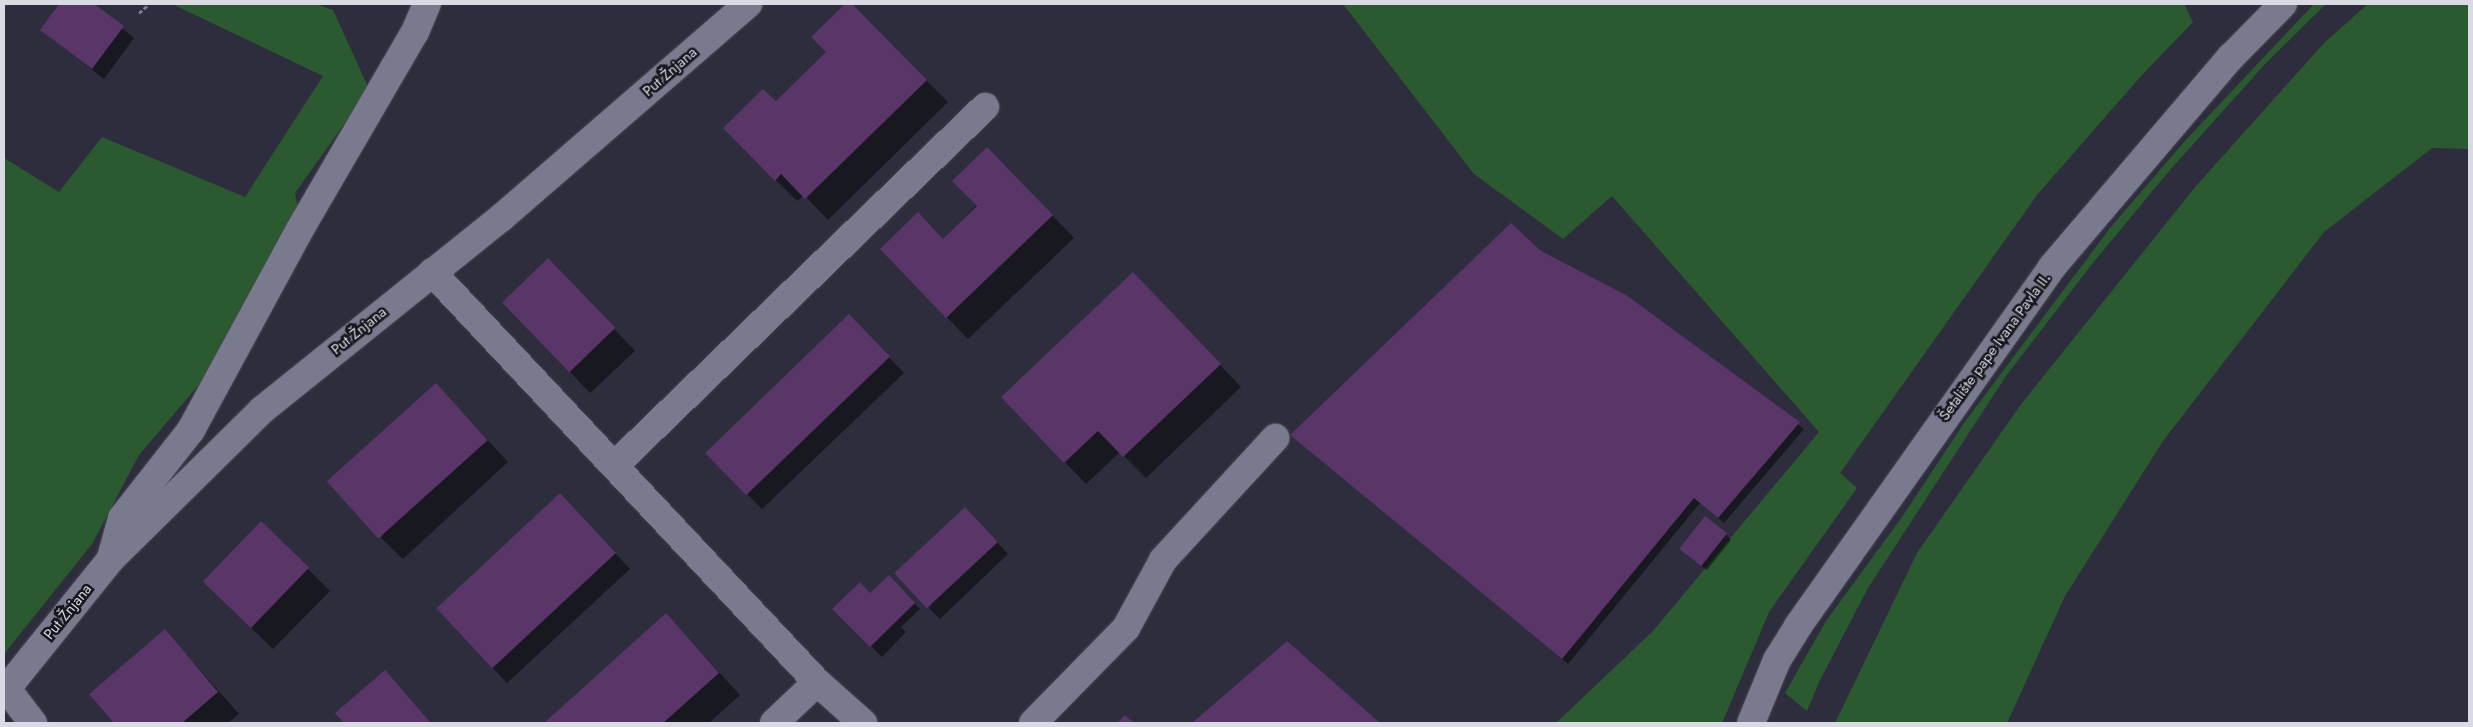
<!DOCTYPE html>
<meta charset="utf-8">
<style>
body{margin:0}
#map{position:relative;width:2473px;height:727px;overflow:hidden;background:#2d2d3d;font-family:Jost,sans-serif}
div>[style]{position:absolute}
.green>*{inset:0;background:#2c5a30}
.shadow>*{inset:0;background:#0007}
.building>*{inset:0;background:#5a3568;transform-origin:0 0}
.path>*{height:3px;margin-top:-1.5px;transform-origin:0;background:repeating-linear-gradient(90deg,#7b7c89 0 4px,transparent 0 6.5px)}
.roads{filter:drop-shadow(0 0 1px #484856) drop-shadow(0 0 1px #484856)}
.minor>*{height:28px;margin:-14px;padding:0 14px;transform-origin:14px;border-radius:14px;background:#797a8d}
span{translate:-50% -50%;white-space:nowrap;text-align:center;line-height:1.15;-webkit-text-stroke:5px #16161e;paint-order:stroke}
.street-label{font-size:15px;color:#d9dae4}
.frame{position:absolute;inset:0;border:5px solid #d9dae4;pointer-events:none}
</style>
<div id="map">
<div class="green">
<i style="clip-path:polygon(172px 4px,316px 4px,333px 10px,369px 89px,295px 193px,302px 234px,219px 361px,139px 455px,92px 544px,4px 654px,4px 158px,59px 192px,102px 137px,245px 197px,323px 76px)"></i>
<i style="clip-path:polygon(1343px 4px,2184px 4px,2193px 22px,2141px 76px,2037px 195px,1840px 473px,1857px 488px,1769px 612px,1722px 723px,1556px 723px,1653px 631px,1819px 432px,1612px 196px,1563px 239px,1474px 174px)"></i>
<i style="clip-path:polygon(2314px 4px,2326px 4px,2266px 63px,2170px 170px,2092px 264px,2006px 376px,1868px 588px,1819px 682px,1807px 711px,1785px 693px,1826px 621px,1902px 517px,1964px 423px,2110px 228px,2184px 142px)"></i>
<i style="clip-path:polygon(2368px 4px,2469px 4px,2469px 149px,2432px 148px,2324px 232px,2163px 441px,2065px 596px,2007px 723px,1835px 723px,1917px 553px,2022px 403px,2196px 186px,2325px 42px)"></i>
</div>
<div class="shadow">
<i style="clip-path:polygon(61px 4px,92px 4px,134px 38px,104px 79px,41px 30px)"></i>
<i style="clip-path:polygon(847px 4px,850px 4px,948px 102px,828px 220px,804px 195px,797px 201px,724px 128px,776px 103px,828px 52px,813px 37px)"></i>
<i style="clip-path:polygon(1009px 170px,1074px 238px,968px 339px,881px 249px,944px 240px)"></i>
<i style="clip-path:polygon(1540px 252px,1804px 429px,1724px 523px,1700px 503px,1568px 664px,1291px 435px)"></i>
<i style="clip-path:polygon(570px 282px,635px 351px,590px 393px,504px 302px)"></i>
<i style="clip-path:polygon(1154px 295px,1241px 387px,1146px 478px,1120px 452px,1086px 484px,1003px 397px)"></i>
<i style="clip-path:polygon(864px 331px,904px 373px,762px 509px,706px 452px)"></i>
<i style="clip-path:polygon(457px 407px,508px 462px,403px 559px,381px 538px)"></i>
<i style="clip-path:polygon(575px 510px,630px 569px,507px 683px,437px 608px)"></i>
<i style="clip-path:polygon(976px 520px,1008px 554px,940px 619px,929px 608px)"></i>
<i style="clip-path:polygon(261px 523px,330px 591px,273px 649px,225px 603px)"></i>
<i style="clip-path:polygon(1726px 534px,1731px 540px,1707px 570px,1686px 555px)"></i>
<i style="clip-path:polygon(889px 577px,920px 609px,901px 627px,906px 632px,882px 657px,834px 609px,870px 595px)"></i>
<i style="clip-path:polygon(666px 615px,740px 695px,709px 723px,546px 723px)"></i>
<i style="clip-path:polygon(165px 631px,239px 714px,228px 723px,116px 723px,91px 694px)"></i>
<i style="clip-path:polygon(1287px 643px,1379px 723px,1194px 723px)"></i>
<i style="clip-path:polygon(396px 683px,431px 723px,346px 723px,337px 713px)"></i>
</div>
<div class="building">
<i style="clip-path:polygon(59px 4px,94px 4px,124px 26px,92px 69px,40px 30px)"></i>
<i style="clip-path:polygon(845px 4px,852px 4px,927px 80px,805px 199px,781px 174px,775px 181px,723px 128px,763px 89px,776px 101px,826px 52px,811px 37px)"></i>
<i style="clip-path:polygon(987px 147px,1053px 215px,946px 318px,880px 249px,918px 212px,943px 239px,977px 206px,952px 181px)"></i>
<i style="clip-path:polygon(1511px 223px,1541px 251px,1626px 295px,1800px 422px,1718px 518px,1694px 498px,1562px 659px,1290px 435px)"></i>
<i style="left:548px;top:258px;width:97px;height:64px;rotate:46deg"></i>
<i style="clip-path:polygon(1133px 272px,1221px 364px,1123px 457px,1098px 431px,1064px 463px,1001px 397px)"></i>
<i style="left:849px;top:314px;width:59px;height:200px;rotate:46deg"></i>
<i style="left:436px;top:383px;width:77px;height:147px;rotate:48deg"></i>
<i style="left:560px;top:493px;width:82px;height:169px;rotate:47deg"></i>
<i style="left:965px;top:507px;width:48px;height:97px;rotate:47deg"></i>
<i style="left:1705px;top:516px;width:28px;height:42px;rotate:38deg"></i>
<i style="left:261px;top:521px;width:67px;height:84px;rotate:44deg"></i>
<i style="clip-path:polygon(889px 575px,915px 603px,870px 647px,832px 609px,860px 582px,870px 593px)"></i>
<i style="clip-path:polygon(666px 613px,719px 673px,663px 723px,544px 723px)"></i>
<i style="clip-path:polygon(165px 629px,218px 692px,182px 723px,114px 723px,89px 694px)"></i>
<i style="clip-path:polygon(1287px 641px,1380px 723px,1192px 723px)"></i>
<i style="clip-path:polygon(385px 670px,431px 723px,344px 723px,335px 713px)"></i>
<i style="clip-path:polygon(1125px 715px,1134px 723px,1117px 723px)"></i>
</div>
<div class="path">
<i style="left:139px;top:13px;width:13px;rotate:-42deg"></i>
</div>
<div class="roads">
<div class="minor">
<i style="left:432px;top:272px;width:562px;rotate:46.8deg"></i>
<i style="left:817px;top:682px;width:62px;rotate:41.7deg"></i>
<i style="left:615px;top:465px;width:515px;rotate:-44.06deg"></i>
<i style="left:111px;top:558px;width:41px;rotate:-74.6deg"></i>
<i style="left:122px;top:518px;width:112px;rotate:-51.9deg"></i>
<i style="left:191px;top:430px;width:226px;rotate:-61.5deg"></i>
<i style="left:299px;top:231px;width:230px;rotate:-59.8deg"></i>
<i style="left:415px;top:32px;width:30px;rotate:-67deg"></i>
<i style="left:7px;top:689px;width:43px;rotate:52.6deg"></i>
<i style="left:4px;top:692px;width:171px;rotate:-51.2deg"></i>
<i style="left:111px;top:559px;width:212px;rotate:-44.6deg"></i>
<i style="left:262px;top:410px;width:307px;rotate:-38.8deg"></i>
<i style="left:501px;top:218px;width:327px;rotate:-40.9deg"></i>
<i style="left:774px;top:723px;width:59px;rotate:-43.6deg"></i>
<i style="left:1033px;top:723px;width:133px;rotate:-45.6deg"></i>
<i style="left:1126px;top:628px;width:77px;rotate:-61.4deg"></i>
<i style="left:1163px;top:560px;width:166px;rotate:-47.4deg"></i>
<i style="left:1751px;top:723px;width:68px;rotate:-67.6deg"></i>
<i style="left:1777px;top:660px;width:40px;rotate:-58deg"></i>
<i style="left:1798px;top:626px;width:440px;rotate:-54.7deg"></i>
<i style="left:2052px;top:267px;width:276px;rotate:-49.6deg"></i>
<i style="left:2231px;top:57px;width:74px;rotate:-45.5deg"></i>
</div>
</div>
<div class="street-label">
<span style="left:670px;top:72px;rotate:-41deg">Put Žnjana</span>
<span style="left:359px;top:331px;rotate:-39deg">Put Žnjana</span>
<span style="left:1995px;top:347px;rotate:-54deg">Šetalište pape Ivana Pavla II.</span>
<span style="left:68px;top:612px;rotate:-51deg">Put Žnjana</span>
</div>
<div class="frame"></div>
</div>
